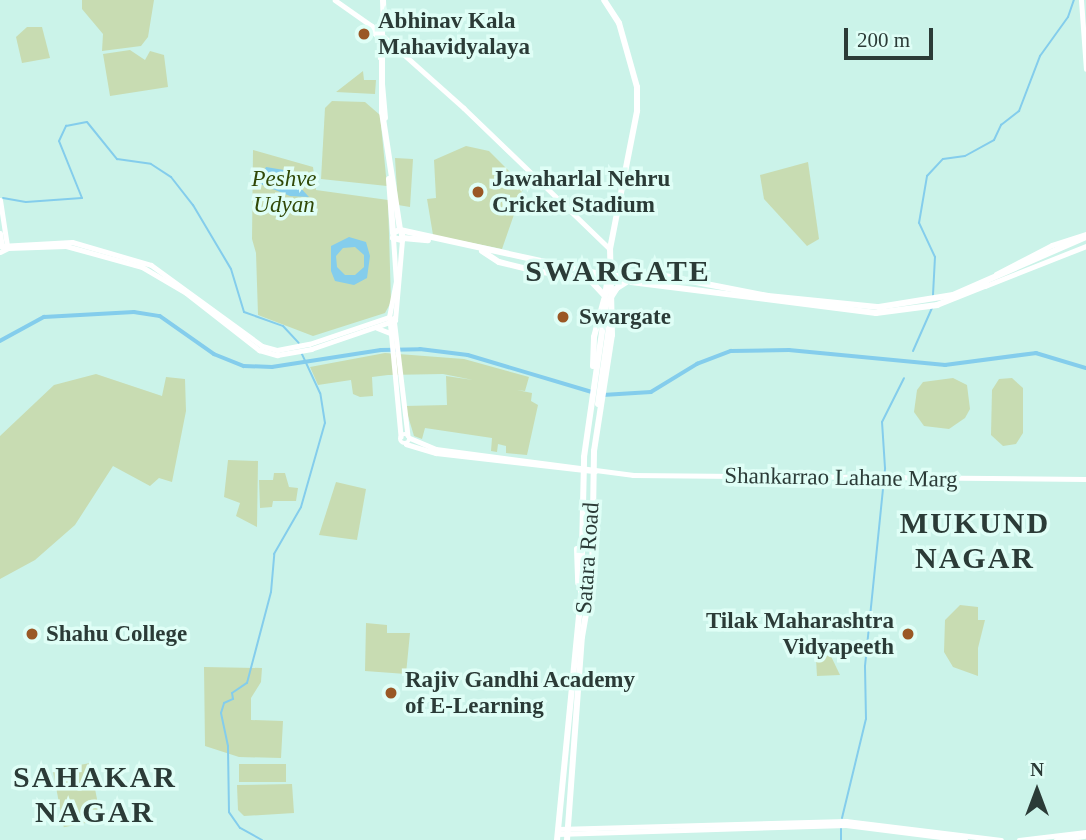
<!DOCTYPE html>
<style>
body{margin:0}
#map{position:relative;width:1086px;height:840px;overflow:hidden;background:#cbf3e9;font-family:Georgia,serif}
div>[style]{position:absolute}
.green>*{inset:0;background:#c8dcb2;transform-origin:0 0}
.water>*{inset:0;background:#84cdec}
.stream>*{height:2px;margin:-1px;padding:0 1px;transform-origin:1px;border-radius:1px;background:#84cdec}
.canal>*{height:3.5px;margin:-1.75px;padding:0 1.75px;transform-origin:1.75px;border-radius:1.75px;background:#84cdec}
.secondary>*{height:4.5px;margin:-2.25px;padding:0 2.25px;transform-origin:2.25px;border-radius:2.25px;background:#fff}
.secondary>.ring{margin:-2.25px;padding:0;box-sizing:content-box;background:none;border:4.5px solid #fff;border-radius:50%}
.primary>*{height:5px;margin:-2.5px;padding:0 2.5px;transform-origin:2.5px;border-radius:2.5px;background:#fff}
.trunk>*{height:6px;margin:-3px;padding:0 3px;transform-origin:3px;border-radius:3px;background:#fff}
.dots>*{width:19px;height:19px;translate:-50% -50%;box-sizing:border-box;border:4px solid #dffef6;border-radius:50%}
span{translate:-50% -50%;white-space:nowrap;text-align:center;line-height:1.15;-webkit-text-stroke:7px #dffef6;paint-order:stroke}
.poi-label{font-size:23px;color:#2b3b37;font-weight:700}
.left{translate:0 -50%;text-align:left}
.right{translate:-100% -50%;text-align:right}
.park-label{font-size:23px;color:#304806;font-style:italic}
.street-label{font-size:23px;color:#2b3b37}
.district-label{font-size:30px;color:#2b3b37;font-weight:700;letter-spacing:2px}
.north{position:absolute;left:1002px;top:756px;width:70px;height:70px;-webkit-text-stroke:5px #dffef6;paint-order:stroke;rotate:0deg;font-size:19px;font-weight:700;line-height:28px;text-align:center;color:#2b3b37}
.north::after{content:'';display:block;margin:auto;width:24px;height:32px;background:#2b3b37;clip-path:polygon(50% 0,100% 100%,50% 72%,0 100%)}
.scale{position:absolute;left:844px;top:28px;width:89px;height:32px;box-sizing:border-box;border:4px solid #2b3b37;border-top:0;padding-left:9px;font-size:21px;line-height:24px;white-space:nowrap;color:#2b3b37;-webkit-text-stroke:5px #dffef6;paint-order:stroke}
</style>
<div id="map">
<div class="green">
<i style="clip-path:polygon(82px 0,154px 0,148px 37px,141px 46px,102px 51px,103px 34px,82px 9px)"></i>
<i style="clip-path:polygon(27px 27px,42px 27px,50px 58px,22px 63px,16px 37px)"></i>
<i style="clip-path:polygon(130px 50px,145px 60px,150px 51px,164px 55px,168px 87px,110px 96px,103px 54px)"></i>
<i style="clip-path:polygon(363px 71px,364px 80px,376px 80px,375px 94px,336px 92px)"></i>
<i style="clip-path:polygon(332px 101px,365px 102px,380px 115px,387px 186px,321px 179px,325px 108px)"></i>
<i style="clip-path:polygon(466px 146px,489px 151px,524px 186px,502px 249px,433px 235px,427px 199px,436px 198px,434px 160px)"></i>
<i style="clip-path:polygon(253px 150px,313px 167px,316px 190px,388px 200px,391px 302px,385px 313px,313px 336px,258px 315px,256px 253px,252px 239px)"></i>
<i style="clip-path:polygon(395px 158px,413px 159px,410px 207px,398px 205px)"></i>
<i style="clip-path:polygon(808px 162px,819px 239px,807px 246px,764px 199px,760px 175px)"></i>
<i style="clip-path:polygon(385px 353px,464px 359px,529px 377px,525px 391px,517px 390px,532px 393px,531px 401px,538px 405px,527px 455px,506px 453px,506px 446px,498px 444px,497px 452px,491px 451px,492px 438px,425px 428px,422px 439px,414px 436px,405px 406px,447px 405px,446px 376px,473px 380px,443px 374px,388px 375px,372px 377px,373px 396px,360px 397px,353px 394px,351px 380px,318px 385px,310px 367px)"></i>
<i style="clip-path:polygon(96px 374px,162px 396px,166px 377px,185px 379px,186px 411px,172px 482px,159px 478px,150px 486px,113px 466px,75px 525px,35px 560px,0 579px,0 436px,54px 385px)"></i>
<i style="clip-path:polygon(953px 378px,967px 385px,970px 409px,965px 418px,949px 429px,924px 426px,914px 412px,917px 390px,923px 382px)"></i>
<i style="clip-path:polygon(1012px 378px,1023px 388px,1023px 433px,1016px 444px,1003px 446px,991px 435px,992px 390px,999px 379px)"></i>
<i style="clip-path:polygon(228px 460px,258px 461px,257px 527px,236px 516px,240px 503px,224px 497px)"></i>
<i style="clip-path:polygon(274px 473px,285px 473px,289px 487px,298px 488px,296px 501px,273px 501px,272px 507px,260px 508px,259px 480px,273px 480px)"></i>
<i style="clip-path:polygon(336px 482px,366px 489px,357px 540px,319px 535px)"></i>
<i style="clip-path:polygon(960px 605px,978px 607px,978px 620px,985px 620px,978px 648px,978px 676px,953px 667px,944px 652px,945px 620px)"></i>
<i style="clip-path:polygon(366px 623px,387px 625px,387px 633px,410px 633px,406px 674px,365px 671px)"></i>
<i style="clip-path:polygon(815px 642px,828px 650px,840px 675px,817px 676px)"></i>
<i style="clip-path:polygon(204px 667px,262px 668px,261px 682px,251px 698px,251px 720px,283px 721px,281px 758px,239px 757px,205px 746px)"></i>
<i style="left:90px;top:763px;width:58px;height:38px;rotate:79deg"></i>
<i style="left:239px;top:764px;width:47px;height:18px"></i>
<i style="clip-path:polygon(292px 784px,294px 813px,244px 816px,238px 810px,237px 785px)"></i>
</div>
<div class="water">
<i style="clip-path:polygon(266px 167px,284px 170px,309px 197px,290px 196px,258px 183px)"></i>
<i style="clip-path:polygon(evenodd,349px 237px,366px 242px,370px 256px,367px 278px,354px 285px,335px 281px,331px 271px,331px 246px,349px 237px,355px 247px,364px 255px,364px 267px,355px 275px,345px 275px,337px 267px,336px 256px,343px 248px,355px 247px)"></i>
</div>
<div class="stream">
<i style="left:3px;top:198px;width:23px;rotate:10deg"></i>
<i style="left:26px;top:202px;width:56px;rotate:-4.1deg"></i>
<i style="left:82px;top:198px;width:61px;rotate:-112deg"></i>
<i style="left:59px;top:141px;width:17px;rotate:-65deg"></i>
<i style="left:66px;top:126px;width:21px;rotate:-11deg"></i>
<i style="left:87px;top:122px;width:48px;rotate:51deg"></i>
<i style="left:117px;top:159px;width:34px;rotate:8deg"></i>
<i style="left:151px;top:164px;width:24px;rotate:33deg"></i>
<i style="left:171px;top:177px;width:36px;rotate:52deg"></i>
<i style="left:193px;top:205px;width:74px;rotate:59.3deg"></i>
<i style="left:231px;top:269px;width:45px;rotate:73.2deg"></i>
<i style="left:244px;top:312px;width:41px;rotate:19.7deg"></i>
<i style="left:283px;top:326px;width:23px;rotate:47deg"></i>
<i style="left:933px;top:295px;width:38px;rotate:-87deg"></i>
<i style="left:935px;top:257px;width:38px;rotate:-115deg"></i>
<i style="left:919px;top:223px;width:48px;rotate:-80.3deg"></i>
<i style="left:927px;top:176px;width:23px;rotate:-47deg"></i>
<i style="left:943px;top:159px;width:22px;rotate:-8deg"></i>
<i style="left:965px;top:156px;width:33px;rotate:-29deg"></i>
<i style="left:994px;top:140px;width:17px;rotate:-65deg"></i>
<i style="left:1001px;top:125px;width:23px;rotate:-38deg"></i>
<i style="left:1019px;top:111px;width:59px;rotate:-69.1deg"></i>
<i style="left:1040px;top:56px;width:48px;rotate:-54.3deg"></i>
<i style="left:1068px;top:17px;width:18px;rotate:-71deg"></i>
<i style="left:913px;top:351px;width:47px;rotate:-66.2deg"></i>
<i style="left:842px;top:818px;width:102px;rotate:-76.4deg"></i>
<i style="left:866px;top:719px;width:53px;rotate:-91.1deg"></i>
<i style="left:865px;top:666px;width:199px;rotate:-84.2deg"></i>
<i style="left:885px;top:468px;width:46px;rotate:-93.7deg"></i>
<i style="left:882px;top:422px;width:49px;rotate:-63.4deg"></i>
<i style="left:262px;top:840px;width:25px;rotate:-151deg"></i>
<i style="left:240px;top:828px;width:19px;rotate:-125deg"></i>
<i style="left:229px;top:812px;width:66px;rotate:-90.9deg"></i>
<i style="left:228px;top:746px;width:34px;rotate:-102deg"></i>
<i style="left:221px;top:713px;width:10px;rotate:-73deg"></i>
<i style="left:224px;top:703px;width:10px;rotate:-24deg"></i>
<i style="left:233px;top:699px;width:6px;rotate:-99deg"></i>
<i style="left:232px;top:693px;width:18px;rotate:-34deg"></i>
<i style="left:247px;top:683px;width:94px;rotate:-75.2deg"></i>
<i style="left:271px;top:592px;width:38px;rotate:-85deg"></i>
<i style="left:274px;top:554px;width:54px;rotate:-60.1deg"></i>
<i style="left:301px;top:507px;width:87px;rotate:-74.1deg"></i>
<i style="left:325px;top:423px;width:30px;rotate:-99deg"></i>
<i style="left:320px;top:393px;width:45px;rotate:-114.9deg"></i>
<i style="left:841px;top:840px;width:13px;rotate:-90deg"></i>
</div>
<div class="canal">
<i style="left:0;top:341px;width:50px;rotate:-28.6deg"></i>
<i style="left:44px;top:317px;width:90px;rotate:-3.2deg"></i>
<i style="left:134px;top:312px;width:26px;rotate:9deg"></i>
<i style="left:160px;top:316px;width:66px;rotate:35.1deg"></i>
<i style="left:214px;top:354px;width:32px;rotate:22deg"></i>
<i style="left:244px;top:366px;width:28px;rotate:2deg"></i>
<i style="left:272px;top:367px;width:110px;rotate:-8.9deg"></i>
<i style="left:381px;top:350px;width:39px;rotate:-1deg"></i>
<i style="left:420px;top:349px;width:48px;rotate:7.1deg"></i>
<i style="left:468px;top:355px;width:129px;rotate:16.6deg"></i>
<i style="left:603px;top:395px;width:48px;rotate:-3.6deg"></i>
<i style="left:651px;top:392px;width:54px;rotate:-31.3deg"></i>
<i style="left:697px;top:364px;width:36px;rotate:-21deg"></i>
<i style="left:731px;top:351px;width:58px;rotate:-1deg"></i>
<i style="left:789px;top:350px;width:157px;rotate:5.5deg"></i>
<i style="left:945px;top:365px;width:92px;rotate:-7.5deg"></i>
<i style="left:1036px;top:353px;width:52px;rotate:16.7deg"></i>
</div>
<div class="secondary">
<i style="left:335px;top:0;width:45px;rotate:35.1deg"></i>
<i style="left:372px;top:26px;width:123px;rotate:41.7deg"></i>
<i style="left:464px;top:108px;width:203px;rotate:44deg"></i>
<i style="left:368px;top:26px;width:16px;rotate:47deg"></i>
<i style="left:394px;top:318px;width:118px;rotate:83.2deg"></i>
<i style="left:390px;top:319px;width:118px;rotate:84.6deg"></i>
<i class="ring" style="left:400px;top:434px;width:5.5px;height:5.5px"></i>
<i style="left:410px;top:438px;width:28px;rotate:23deg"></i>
<i style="left:436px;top:449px;width:199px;rotate:7.5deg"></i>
<i style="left:633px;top:475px;width:453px;rotate:0.5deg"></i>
<i style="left:406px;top:444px;width:31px;rotate:17deg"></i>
<i style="left:436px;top:453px;width:160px;rotate:6.5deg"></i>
<i style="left:558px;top:829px;width:288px;rotate:-1.6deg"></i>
<i style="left:846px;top:821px;width:156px;rotate:7deg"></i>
<i style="left:557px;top:834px;width:289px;rotate:-1.8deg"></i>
<i style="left:846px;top:825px;width:120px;rotate:7.2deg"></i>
<i style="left:1019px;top:840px;width:67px;rotate:-6.8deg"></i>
<i style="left:1056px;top:840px;width:30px;rotate:-8deg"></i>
</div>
<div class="primary">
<i style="left:1081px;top:0;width:69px;rotate:85.9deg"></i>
<i style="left:0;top:200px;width:47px;rotate:81.3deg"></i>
<i style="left:0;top:233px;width:14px;rotate:82deg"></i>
<i style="left:0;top:246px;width:72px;rotate:-3.2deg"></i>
<i style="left:72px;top:242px;width:82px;rotate:16.2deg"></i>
<i style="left:151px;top:265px;width:137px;rotate:36.1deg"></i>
<i style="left:262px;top:346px;width:16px;rotate:15deg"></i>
<i style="left:277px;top:350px;width:33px;rotate:-11deg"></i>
<i style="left:309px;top:344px;width:84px;rotate:-18.6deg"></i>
<i style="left:389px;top:317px;width:36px;rotate:-79deg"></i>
<i style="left:396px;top:282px;width:44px;rotate:-93.9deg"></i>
<i style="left:0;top:252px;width:9px;rotate:-27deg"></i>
<i style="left:8px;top:248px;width:58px;rotate:-2deg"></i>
<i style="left:66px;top:246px;width:79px;rotate:15.4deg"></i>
<i style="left:142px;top:267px;width:51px;rotate:30.6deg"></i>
<i style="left:186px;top:293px;width:93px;rotate:38deg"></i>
<i style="left:259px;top:350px;width:19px;rotate:16deg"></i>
<i style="left:277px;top:355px;width:35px;rotate:-10deg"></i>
<i style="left:311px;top:349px;width:89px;rotate:-19deg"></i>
<i style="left:395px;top:320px;width:80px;rotate:-85deg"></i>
<i style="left:996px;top:274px;width:63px;rotate:-27.4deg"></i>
<i style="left:1052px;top:245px;width:36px;rotate:-18deg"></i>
<i style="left:985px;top:286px;width:109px;rotate:-21.6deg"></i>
<i style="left:377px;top:328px;width:17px;rotate:21deg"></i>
</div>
<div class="trunk">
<i style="left:383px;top:0;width:25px;rotate:88deg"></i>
<i style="left:382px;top:23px;width:89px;rotate:90deg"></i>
<i style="left:382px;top:112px;width:119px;rotate:81.3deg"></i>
<i style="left:381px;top:58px;width:9px;rotate:-58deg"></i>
<i style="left:386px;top:50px;width:10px;rotate:-11deg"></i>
<i style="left:382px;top:84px;width:34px;rotate:85deg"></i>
<i style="left:389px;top:179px;width:54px;rotate:85.8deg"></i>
<i style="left:402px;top:232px;width:8px;rotate:90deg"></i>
<i style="left:402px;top:240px;width:9px;rotate:-167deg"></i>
<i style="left:393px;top:238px;width:6px;rotate:-81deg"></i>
<i style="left:394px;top:232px;width:6px;rotate:-18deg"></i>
<i style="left:400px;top:230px;width:214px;rotate:12.4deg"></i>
<i style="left:609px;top:276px;width:51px;rotate:-1.1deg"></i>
<i style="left:660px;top:275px;width:110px;rotate:11deg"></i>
<i style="left:768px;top:296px;width:112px;rotate:5.7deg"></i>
<i style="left:879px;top:307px;width:75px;rotate:-9.2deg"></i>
<i style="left:953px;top:295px;width:145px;rotate:-23.6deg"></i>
<i style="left:403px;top:238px;width:25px;rotate:5deg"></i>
<i style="left:482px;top:251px;width:20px;rotate:33deg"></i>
<i style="left:499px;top:262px;width:37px;rotate:14deg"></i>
<i style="left:535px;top:271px;width:82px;rotate:7.7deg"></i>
<i style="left:589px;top:279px;width:23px;rotate:47deg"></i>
<i style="left:631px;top:282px;width:247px;rotate:7.2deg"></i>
<i style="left:876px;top:313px;width:62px;rotate:-7.5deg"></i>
<i style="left:937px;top:305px;width:54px;rotate:-21.8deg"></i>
<i style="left:604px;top:302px;width:24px;rotate:-81deg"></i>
<i style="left:593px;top:366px;width:29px;rotate:-88deg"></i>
<i style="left:594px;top:337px;width:38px;rotate:-75deg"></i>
<i style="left:598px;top:404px;width:77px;rotate:-81.8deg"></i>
<i style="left:577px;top:549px;width:34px;rotate:88deg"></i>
<i style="left:557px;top:840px;width:247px;rotate:-84.4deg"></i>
<i style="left:581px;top:594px;width:137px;rotate:-88.7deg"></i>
<i style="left:584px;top:457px;width:154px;rotate:-81.8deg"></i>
<i style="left:606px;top:305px;width:20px;rotate:-57deg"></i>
<i style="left:617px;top:288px;width:15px;rotate:-32deg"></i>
<i style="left:630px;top:280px;width:50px;rotate:1.1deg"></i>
<i style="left:567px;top:840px;width:204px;rotate:-85.8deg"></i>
<i style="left:582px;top:637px;width:59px;rotate:-80.2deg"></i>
<i style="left:592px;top:579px;width:128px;rotate:-89.1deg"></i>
<i style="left:594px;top:451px;width:117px;rotate:-81.2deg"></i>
<i style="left:612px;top:335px;width:86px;rotate:-91.3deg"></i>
<i style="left:610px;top:249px;width:141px;rotate:-78.9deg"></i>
<i style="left:637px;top:111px;width:24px;rotate:-90deg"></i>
<i style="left:637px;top:87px;width:66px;rotate:-105.7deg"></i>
<i style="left:619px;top:23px;width:27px;rotate:-123deg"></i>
</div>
<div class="dots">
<i style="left:364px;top:34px;background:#9a5825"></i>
<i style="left:478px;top:192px;background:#9a5825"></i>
<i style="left:563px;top:317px;background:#9a5825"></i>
<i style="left:32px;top:634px;background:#9a5825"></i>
<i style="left:908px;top:634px;background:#9a5825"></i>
<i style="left:391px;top:693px;background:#9a5825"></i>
</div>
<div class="poi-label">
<span class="left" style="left:378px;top:34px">Abhinav Kala<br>Mahavidyalaya</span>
<span class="left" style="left:492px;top:192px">Jawaharlal Nehru<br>Cricket Stadium</span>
<span class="left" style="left:579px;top:317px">Swargate</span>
<span class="right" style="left:894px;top:634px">Tilak Maharashtra<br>Vidyapeeth</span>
<span class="left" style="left:46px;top:634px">Shahu College</span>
<span class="left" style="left:405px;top:693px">Rajiv Gandhi Academy<br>of E-Learning</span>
</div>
<div class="park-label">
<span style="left:284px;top:192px">Peshve<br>Udyan</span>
</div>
<div class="street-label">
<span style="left:841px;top:478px;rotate:1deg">Shankarrao Lahane Marg</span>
<span style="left:588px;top:558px;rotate:-86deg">Satara Road</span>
</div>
<div class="district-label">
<span style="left:618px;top:271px">SWARGATE</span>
<span style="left:975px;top:540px">MUKUND<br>NAGAR</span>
<span style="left:95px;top:794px">SAHAKAR<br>NAGAR</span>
</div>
<div class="north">N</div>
<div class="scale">200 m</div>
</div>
